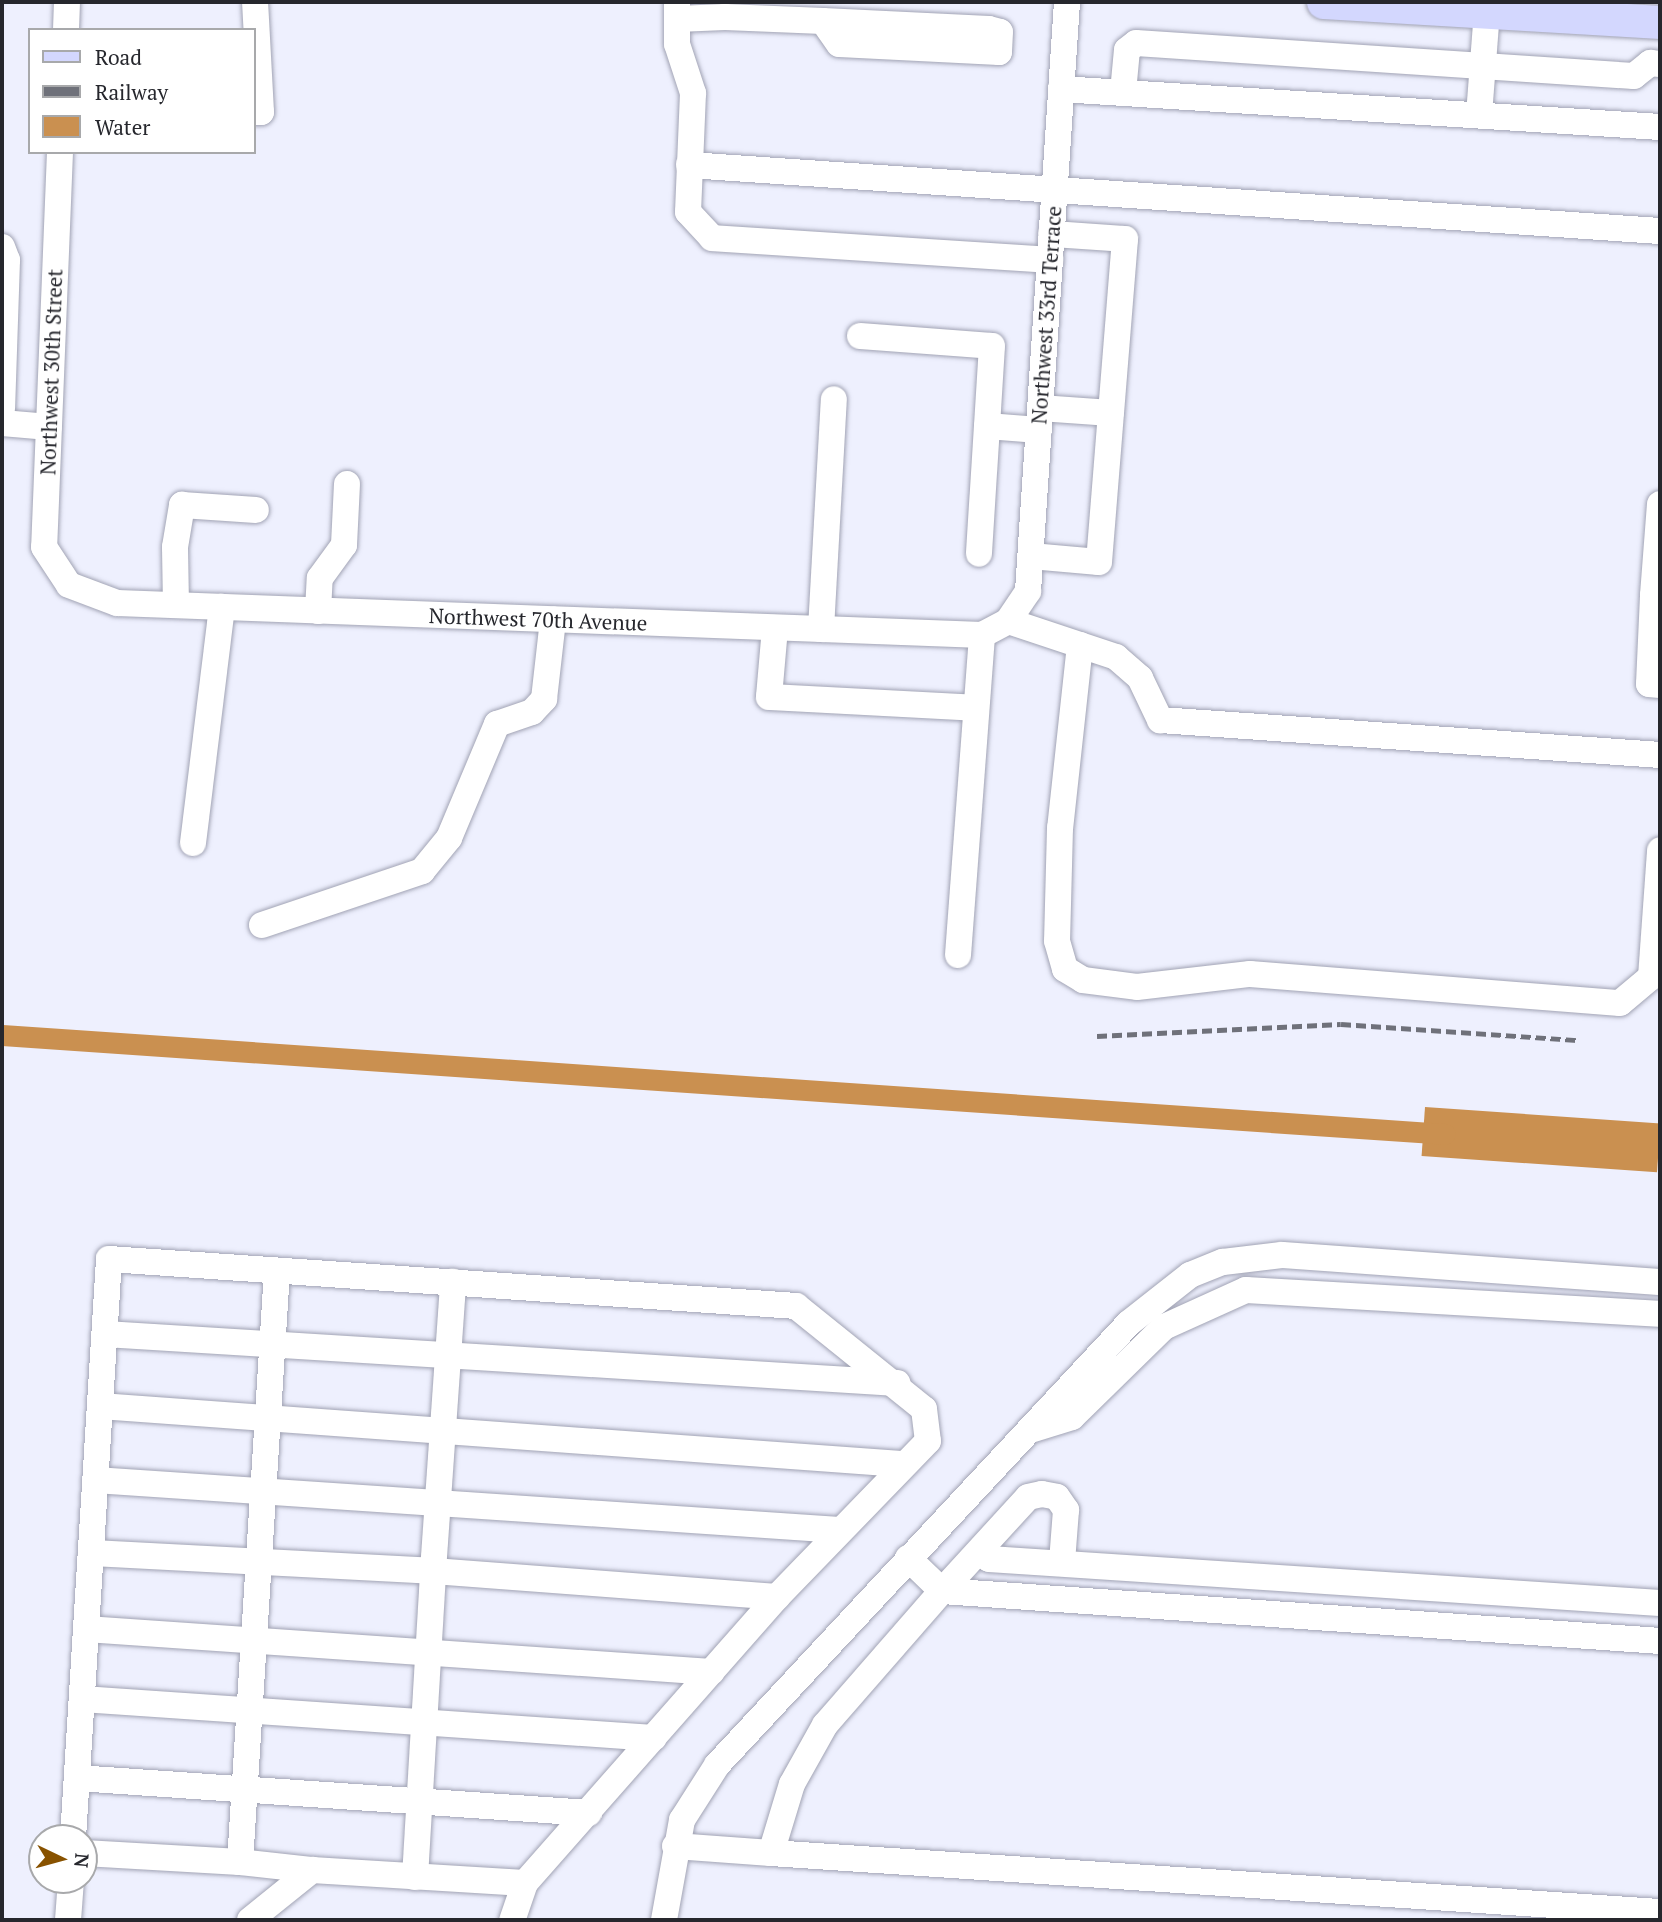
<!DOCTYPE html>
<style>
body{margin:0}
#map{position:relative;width:1662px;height:1922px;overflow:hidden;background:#eef0fe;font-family:"PT Serif",serif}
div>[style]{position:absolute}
.water>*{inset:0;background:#ca9050;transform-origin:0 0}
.canal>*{height:21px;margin:-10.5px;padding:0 10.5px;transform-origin:10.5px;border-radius:10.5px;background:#ca9050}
.roads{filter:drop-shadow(0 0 2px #a1a3b4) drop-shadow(0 0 2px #a1a3b4)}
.minor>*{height:26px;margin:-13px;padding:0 13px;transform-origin:13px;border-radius:13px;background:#fff}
.major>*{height:33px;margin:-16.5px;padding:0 16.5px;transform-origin:16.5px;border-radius:16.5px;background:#d3d7fe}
.rail>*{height:5px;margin-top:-2.5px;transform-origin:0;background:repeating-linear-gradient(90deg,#6f717a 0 10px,transparent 0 15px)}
span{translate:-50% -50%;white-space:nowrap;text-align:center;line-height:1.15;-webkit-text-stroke:5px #fff;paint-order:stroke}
.street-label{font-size:21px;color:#26272d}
.frame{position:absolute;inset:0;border:4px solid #26272d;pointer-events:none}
.legend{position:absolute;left:28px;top:28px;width:228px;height:126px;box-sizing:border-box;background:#fff;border:2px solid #a8a9ab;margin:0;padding:9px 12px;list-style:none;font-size:21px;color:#26272d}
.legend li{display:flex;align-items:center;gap:14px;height:35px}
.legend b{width:35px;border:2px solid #a8a9ab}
.north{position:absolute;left:28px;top:1824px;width:70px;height:70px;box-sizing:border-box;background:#fff;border:2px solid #a8a9ab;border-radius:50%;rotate:95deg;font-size:19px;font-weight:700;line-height:28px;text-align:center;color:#26272d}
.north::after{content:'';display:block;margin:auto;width:24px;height:32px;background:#885200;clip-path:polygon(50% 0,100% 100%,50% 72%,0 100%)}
</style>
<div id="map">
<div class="water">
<i style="left:1425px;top:1107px;width:236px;height:49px;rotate:4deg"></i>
</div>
<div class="canal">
<i style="left:2px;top:1035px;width:1446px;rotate:3.92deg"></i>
</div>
<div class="roads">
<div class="minor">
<i style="left:677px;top:2px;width:42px;rotate:90deg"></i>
<i style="left:677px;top:44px;width:52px;rotate:71.9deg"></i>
<i style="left:693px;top:93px;width:119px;rotate:92.4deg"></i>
<i style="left:688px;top:212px;width:35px;rotate:47deg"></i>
<i style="left:712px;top:238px;width:339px;rotate:3.7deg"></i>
<i style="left:677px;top:19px;width:48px;rotate:-2.4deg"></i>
<i style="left:725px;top:17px;width:98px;rotate:2.3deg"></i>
<i style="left:823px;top:21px;width:166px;rotate:2.8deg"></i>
<i style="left:989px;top:29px;width:11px;rotate:15deg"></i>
<i style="left:1000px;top:32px;width:20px;rotate:93deg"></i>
<i style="left:999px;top:52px;width:160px;rotate:-177.1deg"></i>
<i style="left:839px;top:44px;width:28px;rotate:-125deg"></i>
<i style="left:66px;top:30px;width:28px;rotate:-88deg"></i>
<i style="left:1061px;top:89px;width:600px;rotate:3.63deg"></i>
<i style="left:1123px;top:92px;width:42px;rotate:-84.6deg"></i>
<i style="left:1127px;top:50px;width:11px;rotate:-38deg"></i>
<i style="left:1136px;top:43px;width:499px;rotate:3.8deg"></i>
<i style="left:1634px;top:76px;width:21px;rotate:-39deg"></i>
<i style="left:1650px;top:63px;width:10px;rotate:6deg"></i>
<i style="left:254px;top:112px;width:7px"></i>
<i style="left:261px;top:112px;width:110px;rotate:-93.1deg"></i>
<i style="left:1479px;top:115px;width:104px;rotate:-85.6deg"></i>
<i style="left:60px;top:152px;width:395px;rotate:92.3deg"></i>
<i style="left:44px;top:547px;width:45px;rotate:56.7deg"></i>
<i style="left:69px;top:585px;width:51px;rotate:20.6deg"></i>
<i style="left:117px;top:603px;width:866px;rotate:2.12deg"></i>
<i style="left:982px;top:635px;width:30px;rotate:-28deg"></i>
<i style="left:1008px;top:621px;width:36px;rotate:-56deg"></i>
<i style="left:1028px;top:591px;width:590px;rotate:-86.21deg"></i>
<i style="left:689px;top:165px;width:973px;rotate:3.89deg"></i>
<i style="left:2px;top:247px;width:14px;rotate:69deg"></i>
<i style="left:7px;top:260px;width:148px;rotate:91.9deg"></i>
<i style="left:860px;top:336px;width:132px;rotate:4.3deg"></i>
<i style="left:992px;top:346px;width:208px;rotate:93.6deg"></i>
<i style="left:1040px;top:408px;width:71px;rotate:4deg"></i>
<i style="left:2px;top:423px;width:47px;rotate:4.9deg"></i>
<i style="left:987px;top:426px;width:52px;rotate:4.4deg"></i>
<i style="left:1660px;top:504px;width:92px;rotate:94.4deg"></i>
<i style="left:1653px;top:596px;width:7px;rotate:8deg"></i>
<i style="left:1031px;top:556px;width:68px;rotate:5deg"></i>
<i style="left:1099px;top:562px;width:324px;rotate:-85.4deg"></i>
<i style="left:1125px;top:239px;width:74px;rotate:-176.1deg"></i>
<i style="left:1653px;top:596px;width:88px;rotate:92.6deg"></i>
<i style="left:1649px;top:684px;width:11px;rotate:5deg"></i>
<i style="left:176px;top:605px;width:58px;rotate:-91deg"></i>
<i style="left:175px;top:547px;width:43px;rotate:-80.5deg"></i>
<i style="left:182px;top:505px;width:74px;rotate:3.9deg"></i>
<i style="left:318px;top:611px;width:33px;rotate:-87deg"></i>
<i style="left:320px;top:578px;width:41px;rotate:-54deg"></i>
<i style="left:344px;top:545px;width:61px;rotate:-87.2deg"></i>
<i style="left:1008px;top:621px;width:114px;rotate:18.4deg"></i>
<i style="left:1116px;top:657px;width:32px;rotate:41deg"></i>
<i style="left:1140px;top:678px;width:47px;rotate:64.5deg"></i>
<i style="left:1160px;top:720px;width:501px;rotate:4deg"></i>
<i style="left:775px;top:628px;width:69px;rotate:95deg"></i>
<i style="left:769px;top:697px;width:207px;rotate:3deg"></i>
<i style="left:821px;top:629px;width:230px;rotate:-86.8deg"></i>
<i style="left:1080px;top:645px;width:184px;rotate:96.2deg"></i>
<i style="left:1060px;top:828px;width:113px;rotate:91.5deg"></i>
<i style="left:1057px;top:941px;width:29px;rotate:74deg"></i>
<i style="left:1065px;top:969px;width:21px;rotate:31deg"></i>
<i style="left:1083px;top:980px;width:54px;rotate:7.4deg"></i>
<i style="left:1137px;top:987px;width:114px;rotate:-6.6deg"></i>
<i style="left:1250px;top:974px;width:371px;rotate:4.5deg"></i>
<i style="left:1620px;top:1003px;width:40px;rotate:-40deg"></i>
<i style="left:1651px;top:977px;width:127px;rotate:-85.9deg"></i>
<i style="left:193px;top:843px;width:238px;rotate:-83deg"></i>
<i style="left:262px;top:925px;width:169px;rotate:-18.6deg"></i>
<i style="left:422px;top:871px;width:43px;rotate:-50.7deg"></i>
<i style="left:449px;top:838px;width:124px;rotate:-67.2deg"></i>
<i style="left:497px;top:724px;width:37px;rotate:-19deg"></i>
<i style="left:532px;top:712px;width:18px;rotate:-47deg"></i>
<i style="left:544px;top:699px;width:80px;rotate:-83.5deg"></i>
<i style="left:958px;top:955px;width:321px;rotate:-85.7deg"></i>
<i style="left:277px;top:1271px;width:592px;rotate:93.58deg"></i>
<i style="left:240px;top:1862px;width:72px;rotate:6.3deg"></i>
<i style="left:105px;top:1334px;width:794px;rotate:3.54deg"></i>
<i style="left:100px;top:1406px;width:803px;rotate:4.14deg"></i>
<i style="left:1030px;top:1430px;width:44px;rotate:-17.2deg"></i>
<i style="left:1072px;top:1417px;width:129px;rotate:-44.4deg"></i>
<i style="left:1164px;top:1327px;width:90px;rotate:-24.3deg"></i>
<i style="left:1246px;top:1290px;width:415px;rotate:3.3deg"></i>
<i style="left:95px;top:1480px;width:746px;rotate:3.84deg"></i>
<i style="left:981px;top:1551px;width:11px;rotate:45deg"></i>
<i style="left:989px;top:1559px;width:672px;rotate:3.75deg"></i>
<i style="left:91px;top:1553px;width:342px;rotate:3deg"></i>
<i style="left:433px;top:1571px;width:290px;rotate:-86deg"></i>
<i style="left:908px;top:1558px;width:47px;rotate:44.1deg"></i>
<i style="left:942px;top:1591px;width:127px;rotate:-47.5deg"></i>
<i style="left:1028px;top:1497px;width:14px;rotate:-12deg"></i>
<i style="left:1042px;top:1494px;width:15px;rotate:11deg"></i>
<i style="left:1057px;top:1497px;width:16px;rotate:55deg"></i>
<i style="left:1066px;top:1510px;width:52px;rotate:94.4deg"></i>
<i style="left:86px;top:1629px;width:627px;rotate:3.93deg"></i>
<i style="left:82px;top:1699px;width:573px;rotate:3.9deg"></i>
<i style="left:77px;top:1778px;width:513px;rotate:3.91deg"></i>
<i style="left:73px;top:1838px;width:580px;rotate:-86.44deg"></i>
<i style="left:109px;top:1259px;width:689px;rotate:3.91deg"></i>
<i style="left:796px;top:1306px;width:164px;rotate:38.8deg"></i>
<i style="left:924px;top:1409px;width:32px;rotate:83deg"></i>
<i style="left:928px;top:1441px;width:217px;rotate:134.1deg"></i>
<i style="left:777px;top:1597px;width:381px;rotate:131.4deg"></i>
<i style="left:525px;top:1883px;width:39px;rotate:109deg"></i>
<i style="left:675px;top:1846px;width:96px;rotate:4.2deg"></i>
<i style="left:771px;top:1853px;width:72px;rotate:-73.1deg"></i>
<i style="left:792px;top:1784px;width:68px;rotate:-60.8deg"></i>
<i style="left:825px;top:1725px;width:178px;rotate:-48.9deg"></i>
<i style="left:942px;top:1591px;width:720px;rotate:3.98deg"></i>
<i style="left:84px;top:1853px;width:156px;rotate:3.3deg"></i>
<i style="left:771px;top:1853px;width:891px;rotate:3.8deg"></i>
<i style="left:415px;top:1877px;width:307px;rotate:-86.6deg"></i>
<i style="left:433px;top:1571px;width:345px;rotate:4.3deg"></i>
<i style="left:68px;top:1920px;width:40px;rotate:-85.7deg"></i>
<i style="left:250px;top:1920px;width:80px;rotate:-38.9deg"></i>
<i style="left:312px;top:1870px;width:213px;rotate:3.5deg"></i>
<i style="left:664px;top:1920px;width:102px;rotate:-79.8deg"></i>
<i style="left:682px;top:1820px;width:65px;rotate:-57.5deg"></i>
<i style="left:717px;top:1765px;width:604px;rotate:-47.01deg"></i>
<i style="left:1129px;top:1323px;width:78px;rotate:-38.2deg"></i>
<i style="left:1190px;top:1275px;width:35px;rotate:-22deg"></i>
<i style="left:1223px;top:1262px;width:59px;rotate:-6.8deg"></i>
<i style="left:1282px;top:1255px;width:379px;rotate:4.1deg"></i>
</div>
<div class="major">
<i style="left:1323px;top:2px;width:338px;rotate:3.4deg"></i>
</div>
</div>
<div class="rail">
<i style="left:1097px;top:1036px;width:244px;rotate:-2.8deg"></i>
<i style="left:1341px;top:1024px;width:237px;rotate:3.9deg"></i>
</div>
<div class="street-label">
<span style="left:1046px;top:315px;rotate:-86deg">Northwest 33rd Terrace</span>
<span style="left:51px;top:372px;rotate:-88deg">Northwest 30th Street</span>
<span style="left:538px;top:619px;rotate:2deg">Northwest 70th Avenue</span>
</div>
<div class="frame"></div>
<ul class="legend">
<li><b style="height:9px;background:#d3d7fe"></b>Road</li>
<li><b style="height:9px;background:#6f717a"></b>Railway</li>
<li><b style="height:19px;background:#ca9050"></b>Water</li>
</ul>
<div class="north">N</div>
</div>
